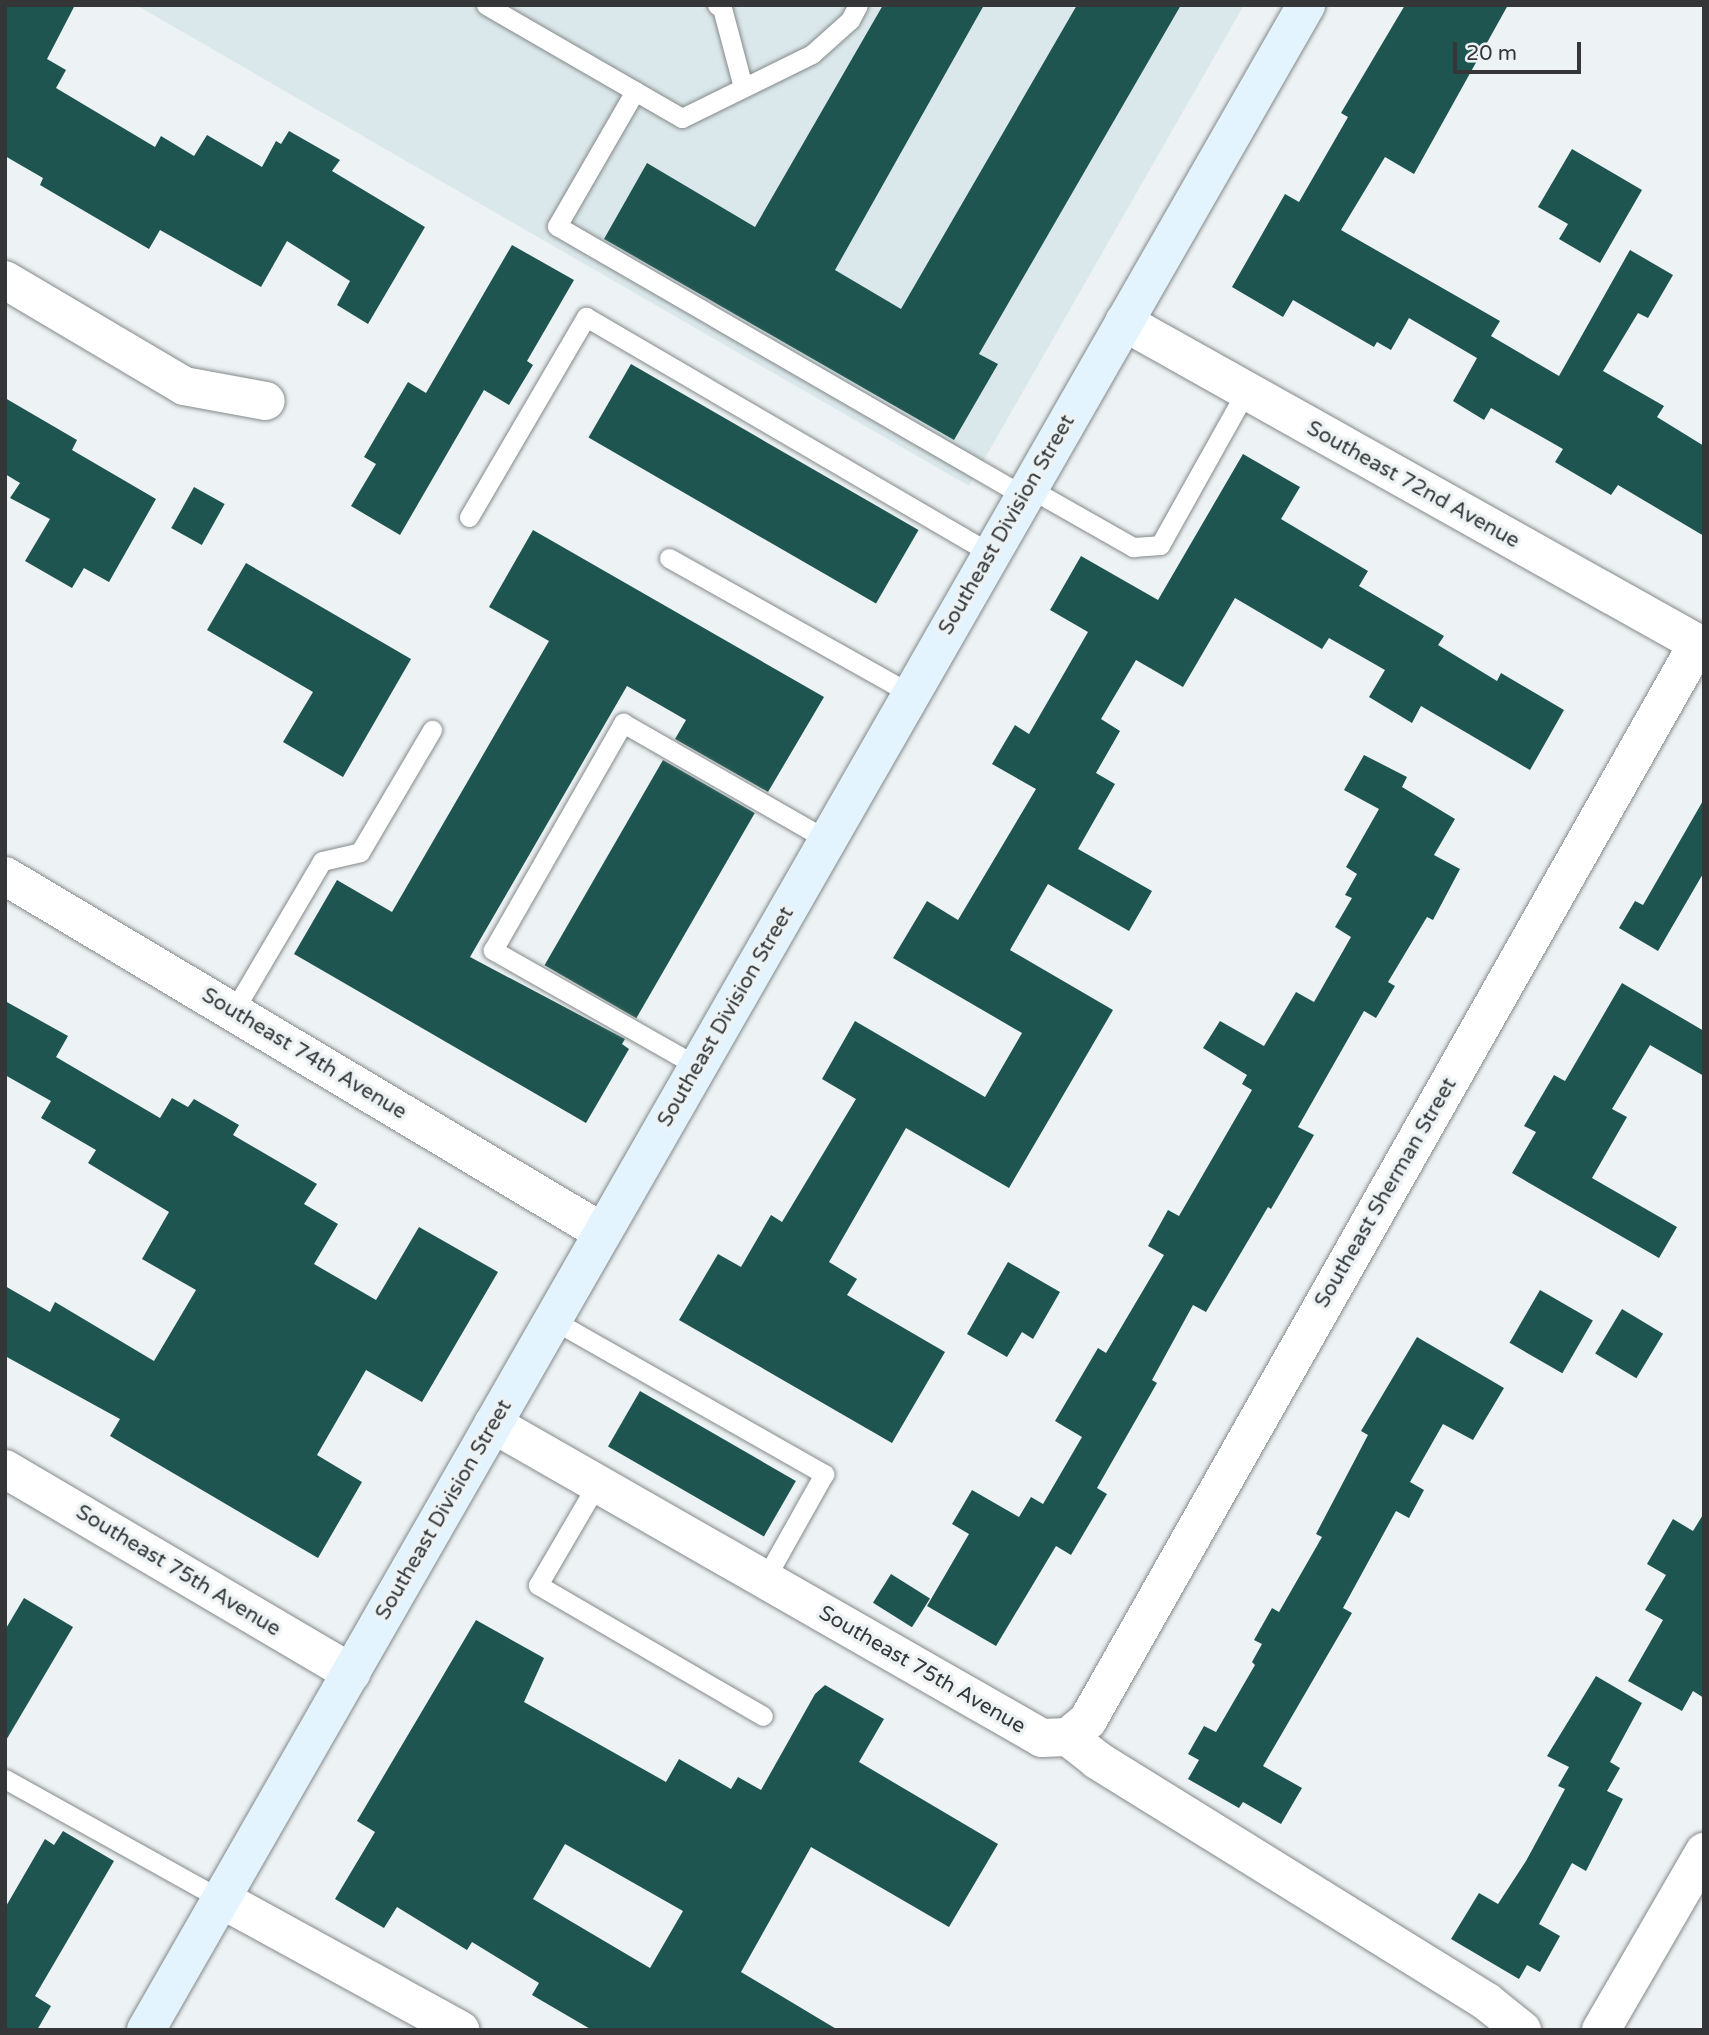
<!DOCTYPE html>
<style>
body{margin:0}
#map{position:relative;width:1709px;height:2035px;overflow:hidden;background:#edf3f4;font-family:"Varela Round",sans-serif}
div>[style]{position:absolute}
.built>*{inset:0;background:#dbe8eb}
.building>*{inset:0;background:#1e5550;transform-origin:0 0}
.roads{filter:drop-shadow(0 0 2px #84898a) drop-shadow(0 0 2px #84898a)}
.service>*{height:19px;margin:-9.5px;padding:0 9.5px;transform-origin:9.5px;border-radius:9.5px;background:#fff}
.minor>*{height:38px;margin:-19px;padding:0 19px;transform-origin:19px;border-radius:19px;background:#fff}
.secondary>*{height:38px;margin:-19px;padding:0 19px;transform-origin:19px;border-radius:19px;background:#e4f4fe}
span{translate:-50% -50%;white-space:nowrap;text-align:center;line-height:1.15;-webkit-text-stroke:7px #edf3f4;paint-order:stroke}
.street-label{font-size:21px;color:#343637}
.frame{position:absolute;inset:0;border:7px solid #343637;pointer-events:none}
.scale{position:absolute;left:1453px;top:42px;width:128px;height:32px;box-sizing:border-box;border:4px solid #343637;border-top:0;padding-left:9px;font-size:21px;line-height:24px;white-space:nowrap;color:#343637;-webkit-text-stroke:5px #edf3f4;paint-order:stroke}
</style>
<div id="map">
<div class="built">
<i style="clip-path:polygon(136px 5px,1244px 5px,969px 486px)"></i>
</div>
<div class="building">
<i style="clip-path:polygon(5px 5px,75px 5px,47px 59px,66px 70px,56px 88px,155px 147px,161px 136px,194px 156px,207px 135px,262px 167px,276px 141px,281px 144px,289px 131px,340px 160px,332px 171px,425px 227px,368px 324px,337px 305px,350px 281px,287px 241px,261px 287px,160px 230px,149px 249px,40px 185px,43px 178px,5px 156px)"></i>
<i style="clip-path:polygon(883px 5px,984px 5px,835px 270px,901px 309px,1077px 5px,1181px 5px,979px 354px,998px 364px,954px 440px,604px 239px,647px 163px,755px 227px)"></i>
<i style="clip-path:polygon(1405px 5px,1508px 5px,1414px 174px,1385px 157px,1341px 230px,1500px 321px,1491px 336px,1559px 376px,1630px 250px,1673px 275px,1648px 318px,1638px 313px,1603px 371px,1664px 406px,1657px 417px,1704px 446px,1704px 536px,1618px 485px,1611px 495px,1555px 462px,1563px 449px,1491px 408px,1484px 420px,1453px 401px,1477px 358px,1409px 318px,1391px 350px,1377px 342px,1374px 347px,1293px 300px,1283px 317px,1232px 287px,1285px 194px,1299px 202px,1348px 117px,1341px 113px)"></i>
<i style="clip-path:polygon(1572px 149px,1642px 190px,1600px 263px,1559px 239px,1568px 224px,1538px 207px)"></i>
<i style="clip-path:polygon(512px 245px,574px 280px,527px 361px,533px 365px,509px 405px,484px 390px,400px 535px,351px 506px,376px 464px,364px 457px,408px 382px,426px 393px)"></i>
<i style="left:631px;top:364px;width:332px;height:85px;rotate:30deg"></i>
<i style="clip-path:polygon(5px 398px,77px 440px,72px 450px,156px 499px,109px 582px,84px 568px,72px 588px,25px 561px,50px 519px,10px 498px,20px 483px,5px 474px)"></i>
<i style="clip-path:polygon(1243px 454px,1300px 487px,1281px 519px,1368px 571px,1359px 586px,1444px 636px,1438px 645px,1497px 681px,1501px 673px,1564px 710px,1530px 770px,1421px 706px,1412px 723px,1369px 697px,1385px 670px,1329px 638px,1322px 649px,1235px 598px,1183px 687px,1136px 660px,1101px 719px,1120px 731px,1096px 773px,1115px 784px,1078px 849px,1152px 891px,1129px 931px,1048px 884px,1010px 950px,1113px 1010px,1009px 1188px,906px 1128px,829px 1262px,857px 1279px,847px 1295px,945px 1352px,892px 1443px,679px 1320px,718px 1254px,741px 1267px,771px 1215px,782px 1222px,856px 1099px,822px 1079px,855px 1021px,985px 1097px,1022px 1033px,893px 958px,927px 901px,958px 920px,1036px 789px,992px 764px,1015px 725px,1029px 734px,1088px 632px,1050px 610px,1081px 556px,1158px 600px)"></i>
<i style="left:194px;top:487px;width:35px;height:47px;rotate:29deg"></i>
<i style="clip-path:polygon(533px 530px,824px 697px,768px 792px,675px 739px,686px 720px,627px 686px,470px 957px,625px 1039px,622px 1044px,629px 1049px,586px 1123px,294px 954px,337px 880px,392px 912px,549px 641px,489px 607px)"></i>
<i style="clip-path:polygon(246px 563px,411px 659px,343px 777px,283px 742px,313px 692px,207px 630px)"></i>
<i style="clip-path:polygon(1364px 755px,1407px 777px,1402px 787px,1455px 819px,1434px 855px,1460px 869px,1433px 920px,1427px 917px,1388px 982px,1395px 986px,1376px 1018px,1364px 1011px,1298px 1127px,1314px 1135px,1271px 1209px,1268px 1207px,1206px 1312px,1193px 1305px,1152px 1380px,1157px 1383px,1097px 1488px,1107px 1494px,1071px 1555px,1056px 1546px,996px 1646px,927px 1606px,969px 1534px,952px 1524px,972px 1490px,1019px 1517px,1031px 1497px,1043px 1504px,1082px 1437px,1055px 1421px,1098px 1348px,1106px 1353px,1164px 1255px,1148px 1246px,1168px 1210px,1179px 1216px,1252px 1090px,1242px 1084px,1247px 1075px,1203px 1048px,1220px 1021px,1264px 1046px,1296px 992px,1314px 1002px,1351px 937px,1335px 927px,1352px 898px,1345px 895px,1357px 874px,1346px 867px,1379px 809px,1344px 790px)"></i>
<i style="left:663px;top:760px;width:106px;height:237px;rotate:30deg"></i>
<i style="clip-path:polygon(1704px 799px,1704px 872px,1658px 951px,1619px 928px,1635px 901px,1643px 905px)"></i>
<i style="clip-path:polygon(1622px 983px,1704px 1031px,1704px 1076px,1650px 1045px,1612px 1109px,1627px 1117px,1592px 1178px,1677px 1227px,1659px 1258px,1512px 1173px,1536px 1132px,1524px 1126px,1554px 1075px,1565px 1081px)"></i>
<i style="clip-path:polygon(5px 1001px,68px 1036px,56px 1057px,160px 1118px,172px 1098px,188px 1107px,194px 1099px,239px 1125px,233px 1135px,317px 1184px,304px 1204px,338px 1224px,314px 1264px,376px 1300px,419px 1227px,498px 1272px,422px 1402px,366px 1370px,317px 1455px,362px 1482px,318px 1558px,110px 1436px,120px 1419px,5px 1356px,5px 1286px,50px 1312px,55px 1302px,154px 1361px,196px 1290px,142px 1259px,169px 1212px,88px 1163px,96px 1150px,41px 1118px,51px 1101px,5px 1075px)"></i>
<i style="clip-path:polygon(1008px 1262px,1060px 1292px,1033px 1339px,1022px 1332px,1007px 1357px,967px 1334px)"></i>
<i style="left:1540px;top:1290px;width:61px;height:61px;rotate:30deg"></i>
<i style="left:1622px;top:1309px;width:48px;height:52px;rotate:31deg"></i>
<i style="clip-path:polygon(1417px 1337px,1504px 1388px,1473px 1440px,1443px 1424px,1410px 1482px,1424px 1490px,1409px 1518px,1396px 1511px,1343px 1608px,1352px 1613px,1263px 1766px,1302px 1788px,1281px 1824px,1243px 1802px,1239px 1808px,1188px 1779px,1199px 1760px,1188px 1754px,1204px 1726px,1216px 1732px,1255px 1665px,1252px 1662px,1262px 1644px,1254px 1640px,1272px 1608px,1279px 1612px,1322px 1537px,1316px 1534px,1368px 1435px,1361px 1431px)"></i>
<i style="left:640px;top:1391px;width:180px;height:64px;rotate:30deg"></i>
<i style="clip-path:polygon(1704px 1513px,1704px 1698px,1693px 1691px,1682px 1711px,1628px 1681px,1663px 1620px,1645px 1610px,1666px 1575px,1647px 1564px,1673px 1519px,1693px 1531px)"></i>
<i style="left:891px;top:1574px;width:46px;height:34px;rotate:32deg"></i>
<i style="clip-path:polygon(24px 1598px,73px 1627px,5px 1742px,5px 1630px)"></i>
<i style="clip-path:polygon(evenodd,476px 1620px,544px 1658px,524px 1702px,666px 1782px,679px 1759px,731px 1789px,738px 1777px,761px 1790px,815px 1694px,825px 1685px,884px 1719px,859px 1762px,998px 1844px,949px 1927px,811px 1847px,741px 1972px,838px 2030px,592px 2030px,532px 1995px,539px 1983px,472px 1942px,467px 1950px,397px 1907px,384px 1928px,335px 1899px,375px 1832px,357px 1821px,476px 1620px,565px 1844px,683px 1911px,650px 1968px,533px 1899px,565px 1844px)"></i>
<i style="clip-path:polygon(1596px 1676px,1642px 1703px,1610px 1762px,1620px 1768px,1607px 1791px,1623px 1799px,1586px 1871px,1572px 1863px,1539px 1924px,1560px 1936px,1540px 1972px,1527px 1965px,1519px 1979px,1451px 1939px,1479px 1893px,1498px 1904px,1526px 1861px,1565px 1789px,1558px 1786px,1569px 1767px,1547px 1756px)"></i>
<i style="clip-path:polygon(63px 1831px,114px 1861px,35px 1996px,51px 2006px,37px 2030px,5px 2030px,5px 1908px,45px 1839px,54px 1845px)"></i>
</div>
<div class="roads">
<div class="service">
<i style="left:486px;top:5px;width:226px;rotate:30deg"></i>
<i style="left:682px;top:118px;width:145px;rotate:-26.2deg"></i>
<i style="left:812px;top:54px;width:51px;rotate:-41.8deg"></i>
<i style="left:850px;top:20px;width:17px;rotate:-62deg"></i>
<i style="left:717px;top:5px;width:6px;rotate:31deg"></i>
<i style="left:722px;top:8px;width:82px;rotate:75.1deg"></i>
<i style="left:635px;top:91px;width:156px;rotate:120deg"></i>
<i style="left:557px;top:226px;width:539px;rotate:30.03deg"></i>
<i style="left:1029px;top:488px;width:120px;rotate:29.6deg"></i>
<i style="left:1133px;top:547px;width:27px;rotate:-4deg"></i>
<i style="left:1160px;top:545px;width:176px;rotate:-60.8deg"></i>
<i style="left:469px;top:517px;width:232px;rotate:-59.7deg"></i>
<i style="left:586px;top:317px;width:469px;rotate:30.3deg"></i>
<i style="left:669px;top:558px;width:278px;rotate:29.3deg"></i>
<i style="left:233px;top:1012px;width:175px;rotate:-59.5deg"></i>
<i style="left:322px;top:861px;width:39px;rotate:-13deg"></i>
<i style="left:360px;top:852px;width:142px;rotate:-59.5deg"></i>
<i style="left:697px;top:1066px;width:235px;rotate:-150.4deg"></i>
<i style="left:493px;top:950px;width:262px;rotate:-60.2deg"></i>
<i style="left:623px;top:723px;width:235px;rotate:29.8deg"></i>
<i style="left:553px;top:1320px;width:312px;rotate:29.6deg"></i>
<i style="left:824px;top:1474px;width:120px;rotate:119.3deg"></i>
<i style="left:597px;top:1484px;width:117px;rotate:120.3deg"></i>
<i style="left:538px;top:1585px;width:260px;rotate:30.2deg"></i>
<i style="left:5px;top:1779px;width:247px;rotate:29.1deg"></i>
</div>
<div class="minor">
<i style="left:5px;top:280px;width:208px;rotate:30.6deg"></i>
<i style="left:184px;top:386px;width:83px;rotate:10.4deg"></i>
<i style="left:1124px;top:322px;width:665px;rotate:29.26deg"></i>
<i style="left:5px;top:876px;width:695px;rotate:30.81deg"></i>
<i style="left:493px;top:1424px;width:632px;rotate:29.77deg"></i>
<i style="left:1042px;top:1738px;width:26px;rotate:-2deg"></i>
<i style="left:1068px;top:1737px;width:37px;rotate:38deg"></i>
<i style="left:1097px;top:1760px;width:459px;rotate:31.8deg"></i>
<i style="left:1487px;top:2002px;width:45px;rotate:38.7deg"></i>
<i style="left:5px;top:1469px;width:402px;rotate:30.5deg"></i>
<i style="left:1068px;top:1737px;width:26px;rotate:-40deg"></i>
<i style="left:1088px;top:1720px;width:1238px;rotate:-60.47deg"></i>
<i style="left:221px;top:1899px;width:273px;rotate:28.7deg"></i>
<i style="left:1601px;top:2030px;width:206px;rotate:-59.9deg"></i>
</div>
<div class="secondary">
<i style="left:146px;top:2030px;width:2334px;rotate:-60.19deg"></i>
</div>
</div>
<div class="street-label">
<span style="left:1413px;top:485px;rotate:29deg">Southeast 72nd Avenue</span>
<span style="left:1007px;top:525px;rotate:-60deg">Southeast Division Street</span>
<span style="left:726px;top:1017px;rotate:-60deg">Southeast Division Street</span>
<span style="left:304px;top:1054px;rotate:31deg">Southeast 74th Avenue</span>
<span style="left:1386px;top:1193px;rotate:-60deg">Southeast Sherman Street</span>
<span style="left:444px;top:1510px;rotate:-60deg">Southeast Division Street</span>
<span style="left:178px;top:1571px;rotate:31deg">Southeast 75th Avenue</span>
<span style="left:922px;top:1670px;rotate:30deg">Southeast 75th Avenue</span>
</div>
<div class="frame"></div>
<div class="scale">20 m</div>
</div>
